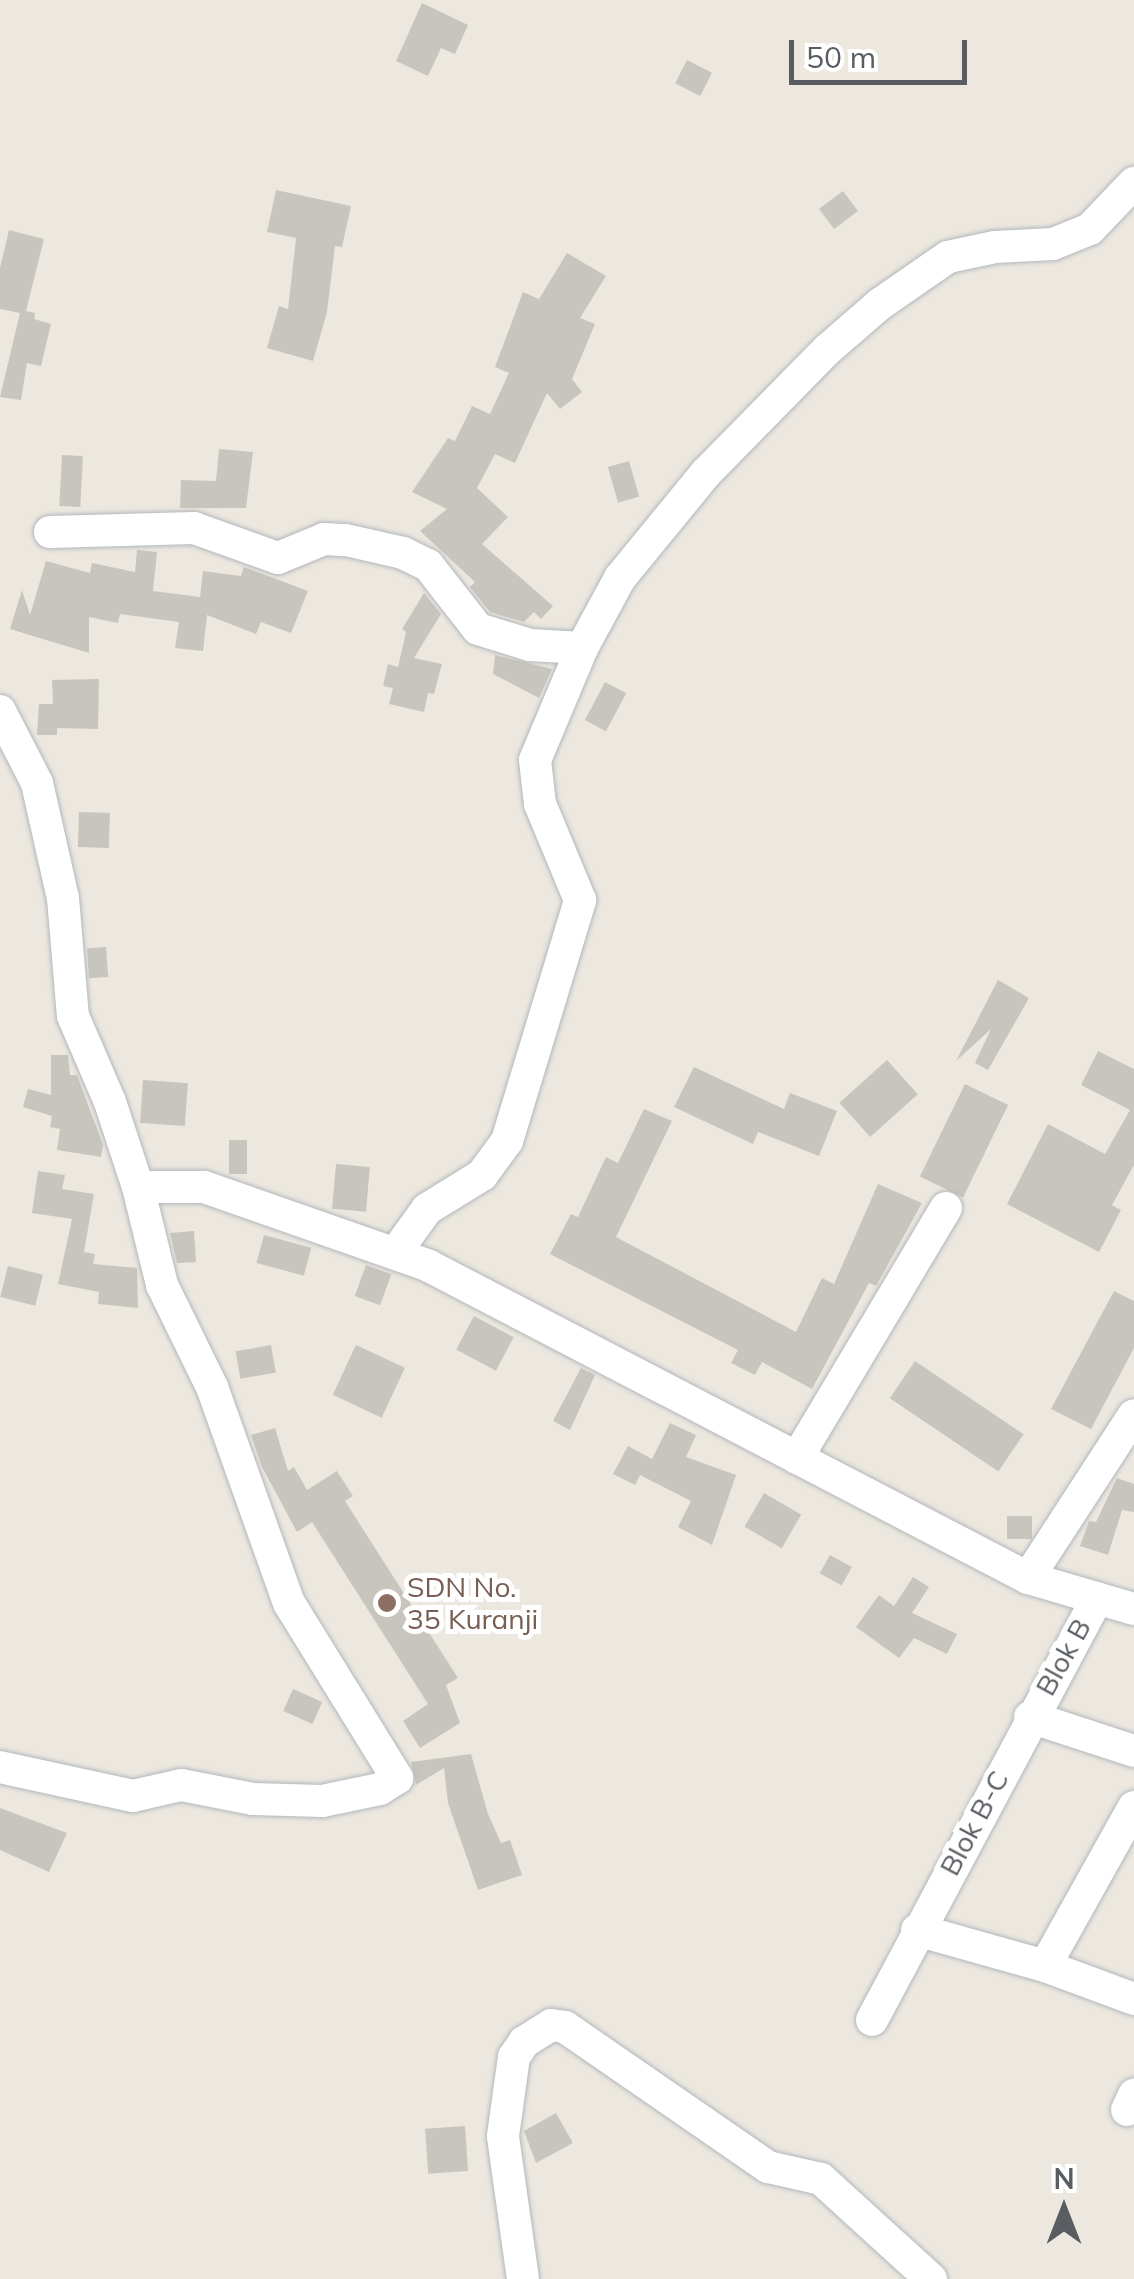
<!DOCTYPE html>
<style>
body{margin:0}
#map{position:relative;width:1134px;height:2279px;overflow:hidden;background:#ece8e0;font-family:Mulish,sans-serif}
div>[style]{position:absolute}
.building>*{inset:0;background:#c8c5bf;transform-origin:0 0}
.roads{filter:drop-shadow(0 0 2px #b3b7bb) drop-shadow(0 0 2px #b3b7bb)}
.minor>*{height:32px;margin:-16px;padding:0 16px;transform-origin:16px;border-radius:16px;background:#fff}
.dots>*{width:28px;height:28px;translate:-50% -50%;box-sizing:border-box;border:5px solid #fff;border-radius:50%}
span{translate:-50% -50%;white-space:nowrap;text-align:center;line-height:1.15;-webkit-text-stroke:10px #fff;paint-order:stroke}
.education-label{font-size:28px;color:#785e54}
.left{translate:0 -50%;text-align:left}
.street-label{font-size:28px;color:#595d61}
.north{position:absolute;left:1014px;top:2159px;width:100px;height:100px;-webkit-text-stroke:8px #fff;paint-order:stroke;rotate:0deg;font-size:28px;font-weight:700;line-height:40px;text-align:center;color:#595d61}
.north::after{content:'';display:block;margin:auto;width:35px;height:45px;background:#595d61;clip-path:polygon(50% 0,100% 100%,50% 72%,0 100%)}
.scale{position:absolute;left:789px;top:40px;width:178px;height:45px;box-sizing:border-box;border:5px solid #595d61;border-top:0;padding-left:12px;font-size:30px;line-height:35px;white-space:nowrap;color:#595d61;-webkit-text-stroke:8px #fff;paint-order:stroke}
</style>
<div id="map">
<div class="building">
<i style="clip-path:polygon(422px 3px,468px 25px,455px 54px,441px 48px,428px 76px,396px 61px)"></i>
<i style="left:687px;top:60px;width:28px;height:26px;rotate:27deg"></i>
<i style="clip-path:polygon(276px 190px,351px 206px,342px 247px,335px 246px,327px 312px,313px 361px,267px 348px,279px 306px,288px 309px,296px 238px,267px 232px)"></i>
<i style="left:843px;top:191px;width:25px;height:30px;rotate:53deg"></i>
<i style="clip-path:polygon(9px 230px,44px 239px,26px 311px,35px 313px,34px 319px,51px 324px,41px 366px,27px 363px,21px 400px,0 397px,20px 313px,0 309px,0 268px)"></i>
<i style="clip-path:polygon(567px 253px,606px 276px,580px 318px,595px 324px,572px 379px,582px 392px,560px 409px,547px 393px,515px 463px,495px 454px,477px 488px,508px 517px,482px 544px,553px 606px,541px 619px,534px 612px,524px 622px,490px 612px,470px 587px,475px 582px,420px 531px,447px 509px,412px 492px,448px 438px,455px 441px,472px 406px,490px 414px,509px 373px,495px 367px,523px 292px,539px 299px)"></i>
<i style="clip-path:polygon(219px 449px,253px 452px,246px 508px,180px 508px,181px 480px,216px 481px)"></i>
<i style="left:62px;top:455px;width:21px;height:51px;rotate:3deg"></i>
<i style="left:629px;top:461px;width:37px;height:22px;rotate:74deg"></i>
<i style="clip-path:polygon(137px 550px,157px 552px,153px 591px,200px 597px,203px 571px,241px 576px,244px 567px,308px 591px,291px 633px,261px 622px,256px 634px,207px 615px,203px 651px,175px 648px,179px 622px,120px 614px,118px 623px,89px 617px,89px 653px,10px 629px,22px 590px,30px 615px,46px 561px,90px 573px,92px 563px,135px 572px)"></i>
<i style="clip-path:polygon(424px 593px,441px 614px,414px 658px,442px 664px,434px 694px,428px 693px,424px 712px,389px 704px,393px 688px,383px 686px,388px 664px,398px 667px,406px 632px,402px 629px)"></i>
<i style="clip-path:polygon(495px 655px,552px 669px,539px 698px,493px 674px)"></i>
<i style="clip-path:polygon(99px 679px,98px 729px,57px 728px,57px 735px,37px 735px,39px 704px,53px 704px,52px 680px)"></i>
<i style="left:605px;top:682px;width:24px;height:43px;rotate:28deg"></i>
<i style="left:79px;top:812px;width:31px;height:35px;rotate:2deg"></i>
<i style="left:106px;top:947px;width:30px;height:19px;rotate:86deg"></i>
<i style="clip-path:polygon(998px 980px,1029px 998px,988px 1070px,975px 1063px,991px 1029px,956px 1061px)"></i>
<i style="clip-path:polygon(1098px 1051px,1134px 1069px,1134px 1165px,1112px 1205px,1121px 1210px,1099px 1252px,1007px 1204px,1048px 1124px,1105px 1154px,1130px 1110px,1081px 1085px)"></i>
<i style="clip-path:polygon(51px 1055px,68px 1055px,70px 1075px,77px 1075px,103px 1145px,101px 1157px,57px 1150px,60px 1129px,50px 1127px,52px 1116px,23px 1107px,28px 1089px,51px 1095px)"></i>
<i style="left:887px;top:1060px;width:46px;height:64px;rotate:48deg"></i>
<i style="clip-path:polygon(694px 1067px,784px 1109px,790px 1093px,837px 1111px,819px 1156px,758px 1132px,753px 1144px,674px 1107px)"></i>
<i style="left:143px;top:1080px;width:45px;height:43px;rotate:4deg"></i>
<i style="left:965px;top:1084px;width:48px;height:103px;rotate:26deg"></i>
<i style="clip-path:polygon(644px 1109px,672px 1121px,616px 1237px,796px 1332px,822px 1278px,834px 1284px,878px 1184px,922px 1203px,876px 1286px,869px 1283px,812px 1389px,762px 1362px,755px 1375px,731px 1363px,738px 1350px,550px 1254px,571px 1214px,578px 1217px,606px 1157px,618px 1163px)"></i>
<i style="left:229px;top:1140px;width:18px;height:34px"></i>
<i style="left:336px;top:1164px;width:34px;height:45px;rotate:5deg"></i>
<i style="clip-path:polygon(38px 1171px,65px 1175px,62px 1189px,94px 1194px,84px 1252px,95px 1254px,93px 1264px,137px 1268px,138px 1308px,98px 1304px,99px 1292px,58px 1284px,72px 1219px,32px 1213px)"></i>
<i style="clip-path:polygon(194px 1231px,196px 1262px,177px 1263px,170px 1233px)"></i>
<i style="left:264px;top:1235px;width:49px;height:29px;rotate:15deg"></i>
<i style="left:366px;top:1265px;width:27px;height:33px;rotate:20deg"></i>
<i style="left:8px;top:1266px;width:36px;height:32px;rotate:14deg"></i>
<i style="clip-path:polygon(1114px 1291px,1134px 1301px,1134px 1348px,1091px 1429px,1051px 1409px)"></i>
<i style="left:474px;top:1316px;width:45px;height:38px;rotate:28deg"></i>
<i style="left:271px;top:1345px;width:28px;height:36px;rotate:80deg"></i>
<i style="left:356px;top:1345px;width:54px;height:55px;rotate:25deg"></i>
<i style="left:915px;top:1361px;width:131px;height:45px;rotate:34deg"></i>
<i style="clip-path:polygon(581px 1368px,595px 1375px,570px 1430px,553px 1421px)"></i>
<i style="clip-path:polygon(670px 1423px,696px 1435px,686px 1457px,736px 1475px,712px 1545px,678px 1527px,691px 1501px,640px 1475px,635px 1485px,613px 1474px,628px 1446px,652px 1459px)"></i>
<i style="clip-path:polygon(275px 1428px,288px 1471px,294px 1467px,307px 1490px,337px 1471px,353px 1496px,345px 1501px,458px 1678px,446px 1685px,460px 1723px,420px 1748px,403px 1721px,428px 1704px,312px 1522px,297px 1532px,262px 1467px,251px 1435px)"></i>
<i style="clip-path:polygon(1117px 1478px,1134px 1484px,1134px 1512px,1122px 1510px,1108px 1555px,1080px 1546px,1089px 1521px,1096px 1522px)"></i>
<i style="left:764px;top:1493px;width:43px;height:39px;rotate:30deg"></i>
<i style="left:1007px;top:1516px;width:25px;height:23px"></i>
<i style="left:830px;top:1555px;width:25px;height:21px;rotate:29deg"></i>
<i style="clip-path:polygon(913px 1577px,929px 1587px,912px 1613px,957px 1634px,947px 1654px,914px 1638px,899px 1658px,856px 1627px,879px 1595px,894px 1606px)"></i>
<i style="left:293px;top:1689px;width:32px;height:24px;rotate:24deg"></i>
<i style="clip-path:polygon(471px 1754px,488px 1814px,501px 1843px,510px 1840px,522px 1875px,478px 1890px,448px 1803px,444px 1768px,416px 1785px,411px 1762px)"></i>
<i style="clip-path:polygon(0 1808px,67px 1833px,49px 1872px,0 1850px)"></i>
<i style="clip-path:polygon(556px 2113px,573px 2143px,536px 2163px,524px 2131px)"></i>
<i style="left:465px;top:2126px;width:45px;height:40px;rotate:86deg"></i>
</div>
<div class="roads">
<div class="minor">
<i style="left:50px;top:532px;width:144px;rotate:-1.6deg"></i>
<i style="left:194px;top:528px;width:89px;rotate:19.7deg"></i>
<i style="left:278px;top:558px;width:50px;rotate:-22.4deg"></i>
<i style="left:324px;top:539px;width:22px;rotate:3deg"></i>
<i style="left:346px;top:540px;width:58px;rotate:12.8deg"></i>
<i style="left:403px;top:553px;width:28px;rotate:26deg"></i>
<i style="left:428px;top:565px;width:81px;rotate:52deg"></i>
<i style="left:478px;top:629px;width:54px;rotate:17.1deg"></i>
<i style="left:530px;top:645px;width:52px;rotate:3.3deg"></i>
<i style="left:0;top:711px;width:81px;rotate:62.8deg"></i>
<i style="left:37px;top:783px;width:118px;rotate:77.3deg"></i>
<i style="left:63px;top:898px;width:118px;rotate:85.2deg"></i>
<i style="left:73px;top:1016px;width:94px;rotate:66.7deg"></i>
<i style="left:110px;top:1102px;width:89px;rotate:71.8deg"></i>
<i style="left:138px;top:1187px;width:101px;rotate:76.2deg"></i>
<i style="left:162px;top:1285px;width:114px;rotate:63.9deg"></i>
<i style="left:212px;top:1387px;width:229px;rotate:70.4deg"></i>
<i style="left:289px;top:1603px;width:206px;rotate:58.3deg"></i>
<i style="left:397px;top:1778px;width:20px;rotate:147deg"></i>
<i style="left:380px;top:1789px;width:59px;rotate:168.3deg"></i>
<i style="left:322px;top:1801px;width:69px;rotate:-178.3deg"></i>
<i style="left:253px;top:1799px;width:73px;rotate:-169deg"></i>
<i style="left:181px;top:1785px;width:49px;rotate:167.1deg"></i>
<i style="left:133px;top:1796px;width:136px;rotate:-167.7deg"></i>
<i style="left:138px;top:1187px;width:66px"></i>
<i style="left:204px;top:1187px;width:238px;rotate:19.3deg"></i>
<i style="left:429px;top:1266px;width:675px;rotate:27.51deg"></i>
<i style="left:1028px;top:1578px;width:194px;rotate:-57deg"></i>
<i style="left:396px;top:1252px;width:53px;rotate:-54.2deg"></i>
<i style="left:427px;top:1209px;width:65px;rotate:-31.7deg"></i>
<i style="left:482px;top:1175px;width:42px;rotate:-53.7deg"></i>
<i style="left:507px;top:1141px;width:252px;rotate:-73.1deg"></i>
<i style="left:580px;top:900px;width:104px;rotate:-112.6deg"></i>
<i style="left:540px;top:804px;width:44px;rotate:-96.5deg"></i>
<i style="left:535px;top:760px;width:121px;rotate:-67.2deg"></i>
<i style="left:582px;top:648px;width:80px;rotate:-61.5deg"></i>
<i style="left:620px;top:578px;width:136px;rotate:-50.7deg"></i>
<i style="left:706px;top:473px;width:174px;rotate:-45.5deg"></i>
<i style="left:828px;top:349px;width:69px;rotate:-40.9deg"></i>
<i style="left:880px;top:304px;width:83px;rotate:-34.7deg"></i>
<i style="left:948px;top:257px;width:48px;rotate:-12deg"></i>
<i style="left:995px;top:247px;width:58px;rotate:-3deg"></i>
<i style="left:1053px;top:244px;width:40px;rotate:-22deg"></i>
<i style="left:1090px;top:229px;width:64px;rotate:-46.3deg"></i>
<i style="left:797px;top:1458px;width:291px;rotate:-59.2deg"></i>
<i style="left:1028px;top:1578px;width:110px;rotate:16.3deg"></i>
<i style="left:1030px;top:1717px;width:109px;rotate:18.1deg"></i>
<i style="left:917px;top:1930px;width:133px;rotate:15.7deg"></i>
<i style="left:1045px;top:1966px;width:95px;rotate:20.3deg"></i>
<i style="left:1045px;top:1966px;width:182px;rotate:-60.8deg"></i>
<i style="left:872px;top:2020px;width:478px;rotate:-61.9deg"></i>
<i style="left:1127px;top:2110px;width:17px;rotate:-65deg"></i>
<i style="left:523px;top:2279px;width:144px;rotate:-98deg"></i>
<i style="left:503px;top:2136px;width:80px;rotate:-82.1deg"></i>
<i style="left:514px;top:2057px;width:18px;rotate:-56deg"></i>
<i style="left:524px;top:2042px;width:32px;rotate:-32deg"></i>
<i style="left:551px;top:2025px;width:14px;rotate:8deg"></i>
<i style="left:565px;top:2027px;width:247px;rotate:34.6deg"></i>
<i style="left:768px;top:2167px;width:54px;rotate:12.8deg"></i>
<i style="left:821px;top:2179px;width:149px;rotate:42.3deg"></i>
</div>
</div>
<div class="dots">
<i style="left:387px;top:1603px;background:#8d6e63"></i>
</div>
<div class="education-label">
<span class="left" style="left:407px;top:1603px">SDN No.<br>35 Kuranji</span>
</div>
<div class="street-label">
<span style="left:1063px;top:1657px;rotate:-61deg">Blok B</span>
<span style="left:974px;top:1823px;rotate:-62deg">Blok B-C</span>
</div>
<div class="north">N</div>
<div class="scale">50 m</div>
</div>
